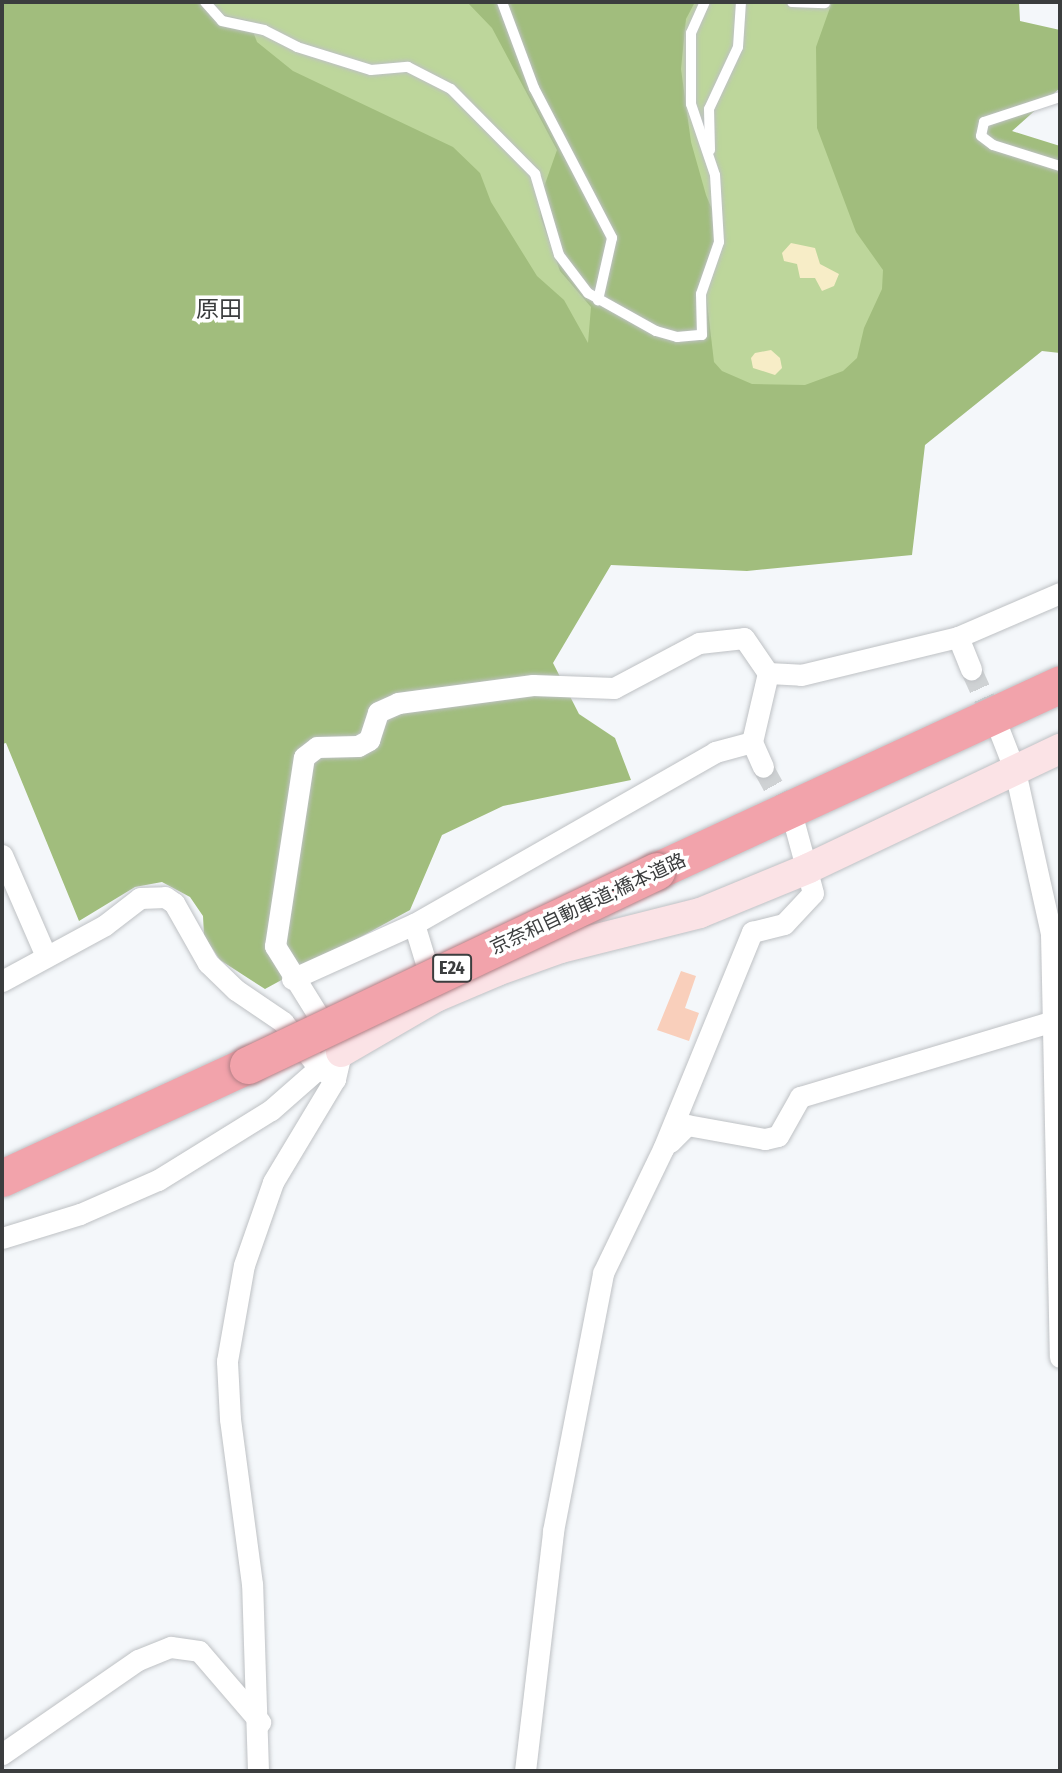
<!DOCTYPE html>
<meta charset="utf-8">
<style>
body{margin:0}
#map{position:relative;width:1062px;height:1773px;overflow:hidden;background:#f4f7fa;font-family:"Fira Sans Condensed","Noto Sans JP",sans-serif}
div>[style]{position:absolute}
.green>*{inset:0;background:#bdd69b}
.forest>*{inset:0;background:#a1bd7d}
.sand>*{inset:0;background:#f7edc7}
.building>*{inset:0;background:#f9cfbb}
.street-tunnel>*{height:21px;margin-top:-10.5px;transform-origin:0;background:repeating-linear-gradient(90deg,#cfd2d4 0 21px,transparent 0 31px)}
.roads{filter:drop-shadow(0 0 2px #bec1c4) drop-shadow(0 0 2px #bec1c4)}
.lane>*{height:10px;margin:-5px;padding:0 5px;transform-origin:5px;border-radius:5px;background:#fff}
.street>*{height:21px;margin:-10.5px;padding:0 10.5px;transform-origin:10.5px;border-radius:10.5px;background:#fff}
.secondary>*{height:30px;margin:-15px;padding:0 15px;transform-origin:15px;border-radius:15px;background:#fbe3e6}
.highway>*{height:37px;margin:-18.5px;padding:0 18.5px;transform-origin:18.5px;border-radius:18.5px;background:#f2a3ab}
.bridges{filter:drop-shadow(0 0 2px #b27f85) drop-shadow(0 0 2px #b27f85)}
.highway-bridge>*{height:37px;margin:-18.5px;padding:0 18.5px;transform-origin:18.5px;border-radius:18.5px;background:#f2a3ab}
span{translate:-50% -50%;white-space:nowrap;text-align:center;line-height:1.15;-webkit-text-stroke:7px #fff;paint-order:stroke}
.shield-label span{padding:2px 5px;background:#fff;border:2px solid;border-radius:5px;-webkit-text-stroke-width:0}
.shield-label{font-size:18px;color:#3b3d3e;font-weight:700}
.street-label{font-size:19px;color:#3b3d3e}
.quarter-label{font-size:23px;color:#3b3d3e}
.frame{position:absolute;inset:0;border:4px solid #3b3d3e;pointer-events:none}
</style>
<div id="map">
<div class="green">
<i style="clip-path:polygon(95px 2px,940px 2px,917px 401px,594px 429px)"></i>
</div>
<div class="forest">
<i style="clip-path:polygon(2px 2px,211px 2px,224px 15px,249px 21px,257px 42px,293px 71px,453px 147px,480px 173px,491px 202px,537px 276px,564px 300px,588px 343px,591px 307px,560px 271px,541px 218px,539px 201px,557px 150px,492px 28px,467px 2px,695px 2px,686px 19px,681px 69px,691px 142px,706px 195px,724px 238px,706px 294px,714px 362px,722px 371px,752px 384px,805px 385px,843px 371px,857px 358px,864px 328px,882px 289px,883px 270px,856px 232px,817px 128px,816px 47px,832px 2px,1019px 2px,1020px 21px,1060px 30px,1060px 88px,1012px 131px,1060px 146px,1060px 353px,1042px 351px,925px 445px,912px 555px,747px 571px,611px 565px,553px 663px,579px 714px,615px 738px,631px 780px,503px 806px,442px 835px,410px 910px,265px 989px,220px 960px,204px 936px,203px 916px,190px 897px,162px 882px,135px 887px,79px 921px,6px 743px,2px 744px)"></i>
</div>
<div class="sand">
<i style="clip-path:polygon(791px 243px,815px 248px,820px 264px,839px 274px,834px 286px,822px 291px,815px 278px,800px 278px,797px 264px,784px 261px,782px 253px)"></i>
<i style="clip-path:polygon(771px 350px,780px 358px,782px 368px,775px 375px,753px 368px,751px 358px,755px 353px)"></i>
</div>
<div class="building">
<i style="clip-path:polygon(681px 971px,696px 976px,685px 1008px,699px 1013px,689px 1041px,657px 1030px)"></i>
</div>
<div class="street-tunnel">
<i style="left:971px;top:669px;width:60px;rotate:65.6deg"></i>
<i style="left:763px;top:767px;width:58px;rotate:61.2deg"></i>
</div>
<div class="roads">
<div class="lane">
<i style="left:205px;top:2px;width:25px;rotate:48deg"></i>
<i style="left:222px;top:21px;width:43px;rotate:12.1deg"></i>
<i style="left:264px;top:30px;width:37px;rotate:27deg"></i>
<i style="left:297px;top:47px;width:77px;rotate:17.3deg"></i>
<i style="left:371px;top:70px;width:37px;rotate:-5deg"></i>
<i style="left:408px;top:67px;width:48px;rotate:27.1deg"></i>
<i style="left:451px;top:89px;width:120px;rotate:45.3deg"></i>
<i style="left:535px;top:174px;width:84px;rotate:73.5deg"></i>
<i style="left:559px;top:255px;width:48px;rotate:52.7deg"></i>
<i style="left:588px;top:293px;width:78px;rotate:29.2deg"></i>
<i style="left:656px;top:331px;width:22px;rotate:16deg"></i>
<i style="left:677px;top:337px;width:25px;rotate:-5deg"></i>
<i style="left:702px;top:335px;width:41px;rotate:-91.4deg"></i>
<i style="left:701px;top:294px;width:55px;rotate:-70.9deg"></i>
<i style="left:719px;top:242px;width:67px;rotate:-93.4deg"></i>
<i style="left:715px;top:175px;width:75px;rotate:-108.7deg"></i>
<i style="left:691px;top:104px;width:71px;rotate:-90deg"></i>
<i style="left:691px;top:33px;width:34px;rotate:-66deg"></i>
<i style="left:502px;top:2px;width:92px;rotate:69.6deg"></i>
<i style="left:534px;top:88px;width:169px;rotate:62.5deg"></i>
<i style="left:612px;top:238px;width:64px;rotate:102.7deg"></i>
<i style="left:792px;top:2px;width:33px;rotate:2deg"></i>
<i style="left:1060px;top:97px;width:80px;rotate:161.8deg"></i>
<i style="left:984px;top:122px;width:14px;rotate:102deg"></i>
<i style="left:981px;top:136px;width:15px;rotate:37deg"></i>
<i style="left:993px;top:145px;width:70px;rotate:17.4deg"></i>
<i style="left:710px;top:150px;width:41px;rotate:-91.4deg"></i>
<i style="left:709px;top:109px;width:68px;rotate:-64.9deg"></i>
<i style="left:738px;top:47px;width:45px;rotate:-86.2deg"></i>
</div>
<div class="street">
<i style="left:958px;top:637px;width:35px;rotate:68deg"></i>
<i style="left:768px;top:673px;width:33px;rotate:3deg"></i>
<i style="left:801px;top:675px;width:162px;rotate:-13.6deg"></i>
<i style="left:958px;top:637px;width:111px;rotate:-23.3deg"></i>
<i style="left:999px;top:730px;width:44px;rotate:68.7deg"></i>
<i style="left:1015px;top:771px;width:166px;rotate:77.5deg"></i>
<i style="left:1051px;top:933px;width:424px;rotate:88.8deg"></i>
<i style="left:2px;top:855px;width:110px;rotate:66.5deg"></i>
<i style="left:414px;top:924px;width:65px;rotate:73deg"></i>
<i style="left:292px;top:979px;width:134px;rotate:-24.3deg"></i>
<i style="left:414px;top:924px;width:347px;rotate:-29.7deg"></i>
<i style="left:715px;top:752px;width:38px;rotate:-15deg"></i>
<i style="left:2px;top:981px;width:117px;rotate:-28.5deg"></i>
<i style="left:105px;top:925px;width:44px;rotate:-37.6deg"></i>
<i style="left:140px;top:898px;width:25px;rotate:-2deg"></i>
<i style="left:165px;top:897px;width:11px;rotate:34deg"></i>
<i style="left:174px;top:903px;width:69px;rotate:60.5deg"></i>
<i style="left:208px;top:963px;width:39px;rotate:44deg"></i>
<i style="left:236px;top:990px;width:57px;rotate:34.2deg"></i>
<i style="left:283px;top:1022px;width:57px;rotate:52.1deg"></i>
<i style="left:318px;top:1067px;width:21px;rotate:35deg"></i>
<i style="left:670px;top:1142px;width:24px;rotate:-45deg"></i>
<i style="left:687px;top:1125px;width:79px;rotate:10.2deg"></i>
<i style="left:765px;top:1139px;width:13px;rotate:-13deg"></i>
<i style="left:778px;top:1136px;width:45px;rotate:-60.6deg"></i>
<i style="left:800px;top:1097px;width:267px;rotate:-16.7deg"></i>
<i style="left:2px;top:1238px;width:82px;rotate:-17.1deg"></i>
<i style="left:80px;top:1214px;width:85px;rotate:-23.6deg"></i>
<i style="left:158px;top:1180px;width:133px;rotate:-31.8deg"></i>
<i style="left:271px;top:1110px;width:76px;rotate:-41.3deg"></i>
<i style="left:2px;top:1754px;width:165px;rotate:-34.7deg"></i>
<i style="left:138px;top:1660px;width:35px;rotate:-22deg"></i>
<i style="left:171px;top:1647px;width:28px;rotate:8deg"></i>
<i style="left:199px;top:1651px;width:94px;rotate:49.3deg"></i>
<i style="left:258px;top:1771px;width:187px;rotate:-91.8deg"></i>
<i style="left:252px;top:1584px;width:166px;rotate:-97.6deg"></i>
<i style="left:230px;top:1419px;width:58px;rotate:-93deg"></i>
<i style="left:227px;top:1361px;width:97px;rotate:-80deg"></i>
<i style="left:244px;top:1265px;width:88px;rotate:-70.7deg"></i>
<i style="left:273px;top:1182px;width:120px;rotate:-59deg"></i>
<i style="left:335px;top:1079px;width:28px;rotate:-77deg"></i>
<i style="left:341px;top:1052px;width:125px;rotate:-121.9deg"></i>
<i style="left:275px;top:946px;width:191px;rotate:-81.3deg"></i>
<i style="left:304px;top:757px;width:16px;rotate:-38deg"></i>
<i style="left:317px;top:747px;width:41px;rotate:-1.4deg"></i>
<i style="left:358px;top:746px;width:13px;rotate:-29deg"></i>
<i style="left:369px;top:740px;width:29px;rotate:-72deg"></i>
<i style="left:378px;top:712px;width:22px;rotate:-24deg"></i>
<i style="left:398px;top:703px;width:136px;rotate:-7.6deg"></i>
<i style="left:533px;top:685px;width:81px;rotate:2.1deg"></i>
<i style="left:614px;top:688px;width:96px;rotate:-27.9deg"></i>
<i style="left:699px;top:643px;width:45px;rotate:-6.3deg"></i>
<i style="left:744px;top:638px;width:42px;rotate:55.6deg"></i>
<i style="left:768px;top:673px;width:71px;rotate:103.1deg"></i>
<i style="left:752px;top:742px;width:27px;rotate:66deg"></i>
<i style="left:525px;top:1771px;width:242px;rotate:-83.3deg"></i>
<i style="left:553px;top:1531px;width:263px;rotate:-79deg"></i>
<i style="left:603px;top:1273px;width:138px;rotate:-64.2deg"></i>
<i style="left:663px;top:1149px;width:235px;rotate:-67.7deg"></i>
<i style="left:752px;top:932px;width:33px;rotate:-14deg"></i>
<i style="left:784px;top:924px;width:42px;rotate:-46.9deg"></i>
<i style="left:813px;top:893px;width:73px;rotate:-105.2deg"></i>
</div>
<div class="secondary">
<i style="left:341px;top:1052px;width:110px;rotate:-30.1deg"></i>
<i style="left:436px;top:997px;width:66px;rotate:-23.1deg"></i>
<i style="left:497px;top:971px;width:68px;rotate:-19.8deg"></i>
<i style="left:561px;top:948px;width:143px;rotate:-14.1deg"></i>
<i style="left:700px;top:913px;width:118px;rotate:-22.4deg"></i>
<i style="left:809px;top:868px;width:278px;rotate:-25.4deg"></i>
</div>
<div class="highway">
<i style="left:656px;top:871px;width:445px;rotate:-24.8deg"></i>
<i style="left:2px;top:1178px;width:271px;rotate:-24.7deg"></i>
</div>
</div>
<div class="bridges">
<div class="highway-bridge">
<i style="left:248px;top:1065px;width:452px;rotate:-25.4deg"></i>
</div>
</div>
<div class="shield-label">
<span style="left:452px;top:968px">E24</span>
</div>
<div class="street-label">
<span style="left:588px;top:904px;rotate:-25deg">京奈和自動車道;橋本道路</span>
</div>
<div class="quarter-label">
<span style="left:219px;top:309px">原田</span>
</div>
<div class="frame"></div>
</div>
